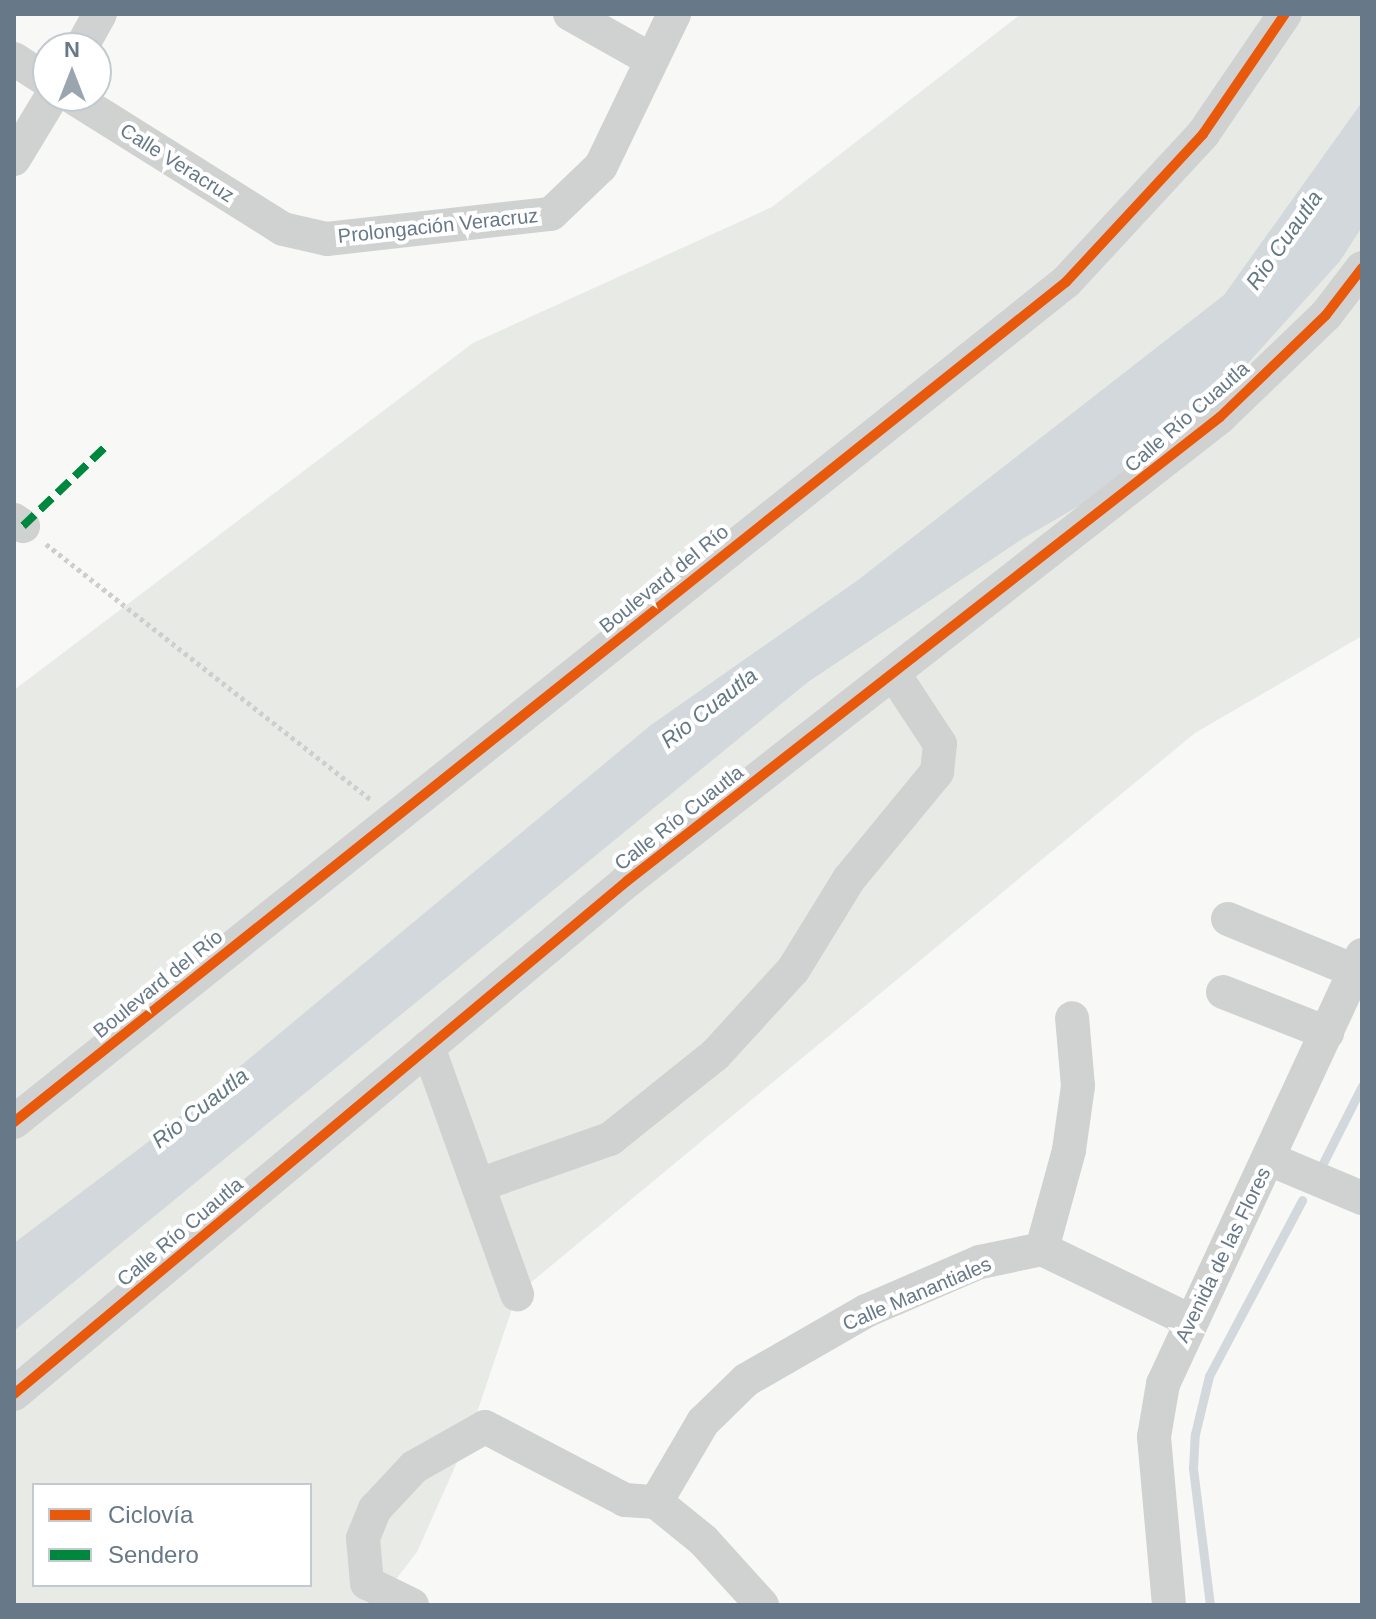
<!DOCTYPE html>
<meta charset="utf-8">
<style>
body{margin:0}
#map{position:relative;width:1376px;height:1619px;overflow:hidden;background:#f8f8f7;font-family:Helvetica,sans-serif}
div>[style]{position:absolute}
.green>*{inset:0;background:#e8ebe5}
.water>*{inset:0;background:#d2d8dc}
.stream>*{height:9px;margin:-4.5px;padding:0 4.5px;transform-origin:4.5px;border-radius:4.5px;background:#d2d8dc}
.path>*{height:5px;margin-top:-2.5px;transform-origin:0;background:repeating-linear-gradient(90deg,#cececf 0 4px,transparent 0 8px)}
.street>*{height:34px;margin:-17px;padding:0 17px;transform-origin:17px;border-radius:17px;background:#d0d2d2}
.quiet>*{height:8px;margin-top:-4px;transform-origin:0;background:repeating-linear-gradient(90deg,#00873e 0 16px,transparent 0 24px)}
.cycleway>*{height:10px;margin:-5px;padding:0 5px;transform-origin:5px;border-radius:5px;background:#e8590c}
span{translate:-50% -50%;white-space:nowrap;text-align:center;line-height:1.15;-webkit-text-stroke:8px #fff;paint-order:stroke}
.street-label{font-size:20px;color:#677888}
.water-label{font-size:22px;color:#637983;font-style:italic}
.frame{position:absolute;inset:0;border:16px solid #677888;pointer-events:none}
.legend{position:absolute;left:32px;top:1483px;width:280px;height:104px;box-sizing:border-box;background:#fff;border:2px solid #c2c9cf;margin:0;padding:10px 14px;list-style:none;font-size:24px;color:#677888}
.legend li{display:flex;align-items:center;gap:16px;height:40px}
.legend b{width:40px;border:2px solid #c2c9cf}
.north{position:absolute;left:32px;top:32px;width:80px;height:80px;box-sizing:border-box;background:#fff;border:2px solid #c2c9cf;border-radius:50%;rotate:0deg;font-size:22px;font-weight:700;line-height:32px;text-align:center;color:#677888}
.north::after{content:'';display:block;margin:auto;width:28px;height:36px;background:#9aa5af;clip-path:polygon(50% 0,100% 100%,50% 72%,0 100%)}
</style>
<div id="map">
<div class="green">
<i style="clip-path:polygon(evenodd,1021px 14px,1362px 14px,1362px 636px,1195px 733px,517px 1294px,470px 1433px,417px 1552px,376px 1605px,14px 1605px,14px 690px,473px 343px,772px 207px,1021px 14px,34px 1485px,310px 1485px,310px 1585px,34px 1585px,34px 1485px)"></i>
</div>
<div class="water">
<i style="clip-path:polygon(1362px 102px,1362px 227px,1340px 261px,1224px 390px,1139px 471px,1022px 539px,808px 682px,14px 1331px,14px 1243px,156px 1136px,651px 725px,858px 580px,1224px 295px)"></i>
</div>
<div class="stream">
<i style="left:1319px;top:1171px;width:95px;rotate:-63.2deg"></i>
<i style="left:1210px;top:1605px;width:138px;rotate:-97.1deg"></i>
<i style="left:1193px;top:1468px;width:34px;rotate:-87deg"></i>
<i style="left:1195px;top:1434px;width:60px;rotate:-76.4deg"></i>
<i style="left:1209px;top:1376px;width:199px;rotate:-62.1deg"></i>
</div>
<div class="path">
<i style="left:46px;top:544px;width:414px;rotate:38.2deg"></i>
</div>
<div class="street">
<i style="left:570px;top:14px;width:92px;rotate:29.4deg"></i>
<i style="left:81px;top:48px;width:39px;rotate:-61deg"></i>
<i style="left:14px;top:59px;width:40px;rotate:32.9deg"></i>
<i style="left:71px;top:96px;width:250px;rotate:32.1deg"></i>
<i style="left:283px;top:229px;width:45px;rotate:12.8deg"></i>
<i style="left:327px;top:239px;width:225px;rotate:-6.4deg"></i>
<i style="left:551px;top:214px;width:69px;rotate:-43.8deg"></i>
<i style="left:601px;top:166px;width:169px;rotate:-64.3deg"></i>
<i style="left:14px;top:159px;width:74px;rotate:-58.9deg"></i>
<i style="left:14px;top:520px;width:11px;rotate:34deg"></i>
<i style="left:1228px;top:919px;width:137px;rotate:22.3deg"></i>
<i style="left:1223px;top:992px;width:112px;rotate:21.5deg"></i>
<i style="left:428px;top:1047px;width:263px;rotate:70.2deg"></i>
<i style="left:14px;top:1122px;width:1346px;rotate:-38.61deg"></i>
<i style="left:1066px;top:282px;width:202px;rotate:-47.2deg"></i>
<i style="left:1203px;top:134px;width:145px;rotate:-55.7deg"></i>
<i style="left:1269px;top:1159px;width:101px;rotate:22.8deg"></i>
<i style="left:482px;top:1184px;width:136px;rotate:-19.4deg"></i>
<i style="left:610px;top:1139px;width:134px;rotate:-38.7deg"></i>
<i style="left:715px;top:1055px;width:115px;rotate:-47.5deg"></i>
<i style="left:793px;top:970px;width:107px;rotate:-58.4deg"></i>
<i style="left:849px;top:879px;width:139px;rotate:-50.6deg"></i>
<i style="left:937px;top:772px;width:28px;rotate:-84deg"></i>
<i style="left:940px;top:744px;width:84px;rotate:-123.3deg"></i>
<i style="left:1042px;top:1249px;width:103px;rotate:-74.7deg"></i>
<i style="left:1069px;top:1150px;width:65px;rotate:-82deg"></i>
<i style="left:1078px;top:1086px;width:68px;rotate:-95deg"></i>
<i style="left:14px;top:1394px;width:799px;rotate:-39.92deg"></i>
<i style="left:627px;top:881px;width:753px;rotate:-38.04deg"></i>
<i style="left:1220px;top:417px;width:147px;rotate:-43.9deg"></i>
<i style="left:1326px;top:315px;width:59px;rotate:-52.5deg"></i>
<i style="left:656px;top:1502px;width:93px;rotate:-59.6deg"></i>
<i style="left:703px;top:1422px;width:60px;rotate:-44.3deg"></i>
<i style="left:746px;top:1380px;width:138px;rotate:-29.9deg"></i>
<i style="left:866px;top:1311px;width:124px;rotate:-23.3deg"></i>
<i style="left:980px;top:1262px;width:63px;rotate:-11.8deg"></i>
<i style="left:1042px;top:1249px;width:163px;rotate:25.8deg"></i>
<i style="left:412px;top:1605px;width:50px;rotate:-153.9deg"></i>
<i style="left:367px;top:1583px;width:45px;rotate:-95.1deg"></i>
<i style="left:363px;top:1538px;width:31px;rotate:-68deg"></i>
<i style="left:375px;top:1509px;width:57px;rotate:-47.1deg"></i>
<i style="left:414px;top:1467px;width:81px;rotate:-29.4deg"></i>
<i style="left:485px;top:1427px;width:158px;rotate:27.5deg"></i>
<i style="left:625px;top:1500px;width:31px;rotate:4deg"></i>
<i style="left:656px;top:1502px;width:60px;rotate:39deg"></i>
<i style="left:703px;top:1540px;width:88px;rotate:47.8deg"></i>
<i style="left:1169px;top:1605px;width:169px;rotate:-95.1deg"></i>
<i style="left:1154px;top:1437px;width:54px;rotate:-80.4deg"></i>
<i style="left:1163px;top:1384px;width:473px;rotate:-65.1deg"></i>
</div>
<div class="quiet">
<i style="left:23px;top:526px;width:115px;rotate:-43.9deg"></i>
</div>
<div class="cycleway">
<i style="left:14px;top:1122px;width:1346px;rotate:-38.61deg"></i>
<i style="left:1066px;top:282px;width:202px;rotate:-47.2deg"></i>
<i style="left:1203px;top:134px;width:145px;rotate:-55.7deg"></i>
<i style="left:14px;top:1394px;width:799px;rotate:-39.92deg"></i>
<i style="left:627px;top:881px;width:753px;rotate:-38.04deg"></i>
<i style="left:1220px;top:417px;width:147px;rotate:-43.9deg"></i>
<i style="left:1326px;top:315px;width:59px;rotate:-52.5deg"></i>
</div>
<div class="street-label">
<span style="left:177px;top:163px;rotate:32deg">Calle Veracruz</span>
<span style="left:438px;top:226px;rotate:-6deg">Prolongación Veracruz</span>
<span style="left:1187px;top:417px;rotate:-41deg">Calle Río Cuautla</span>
<span style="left:664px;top:579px;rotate:-39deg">Boulevard del Río</span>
<span style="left:679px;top:818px;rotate:-38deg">Calle Río Cuautla</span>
<span style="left:158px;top:984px;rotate:-39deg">Boulevard del Río</span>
<span style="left:180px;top:1232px;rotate:-40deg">Calle Río Cuautla</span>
<span style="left:1223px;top:1255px;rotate:-64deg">Avenida de las Flores</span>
<span style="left:917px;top:1294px;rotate:-23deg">Calle Manantiales</span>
</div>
<div class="water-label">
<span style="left:1284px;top:240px;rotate:-55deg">Rio Cuautla</span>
<span style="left:709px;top:708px;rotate:-38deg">Rio Cuautla</span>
<span style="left:200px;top:1108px;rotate:-38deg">Rio Cuautla</span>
</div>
<div class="frame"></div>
<ul class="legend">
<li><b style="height:10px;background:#e8590c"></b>Ciclovía</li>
<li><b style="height:10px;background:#00873e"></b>Sendero</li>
</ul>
<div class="north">N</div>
</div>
